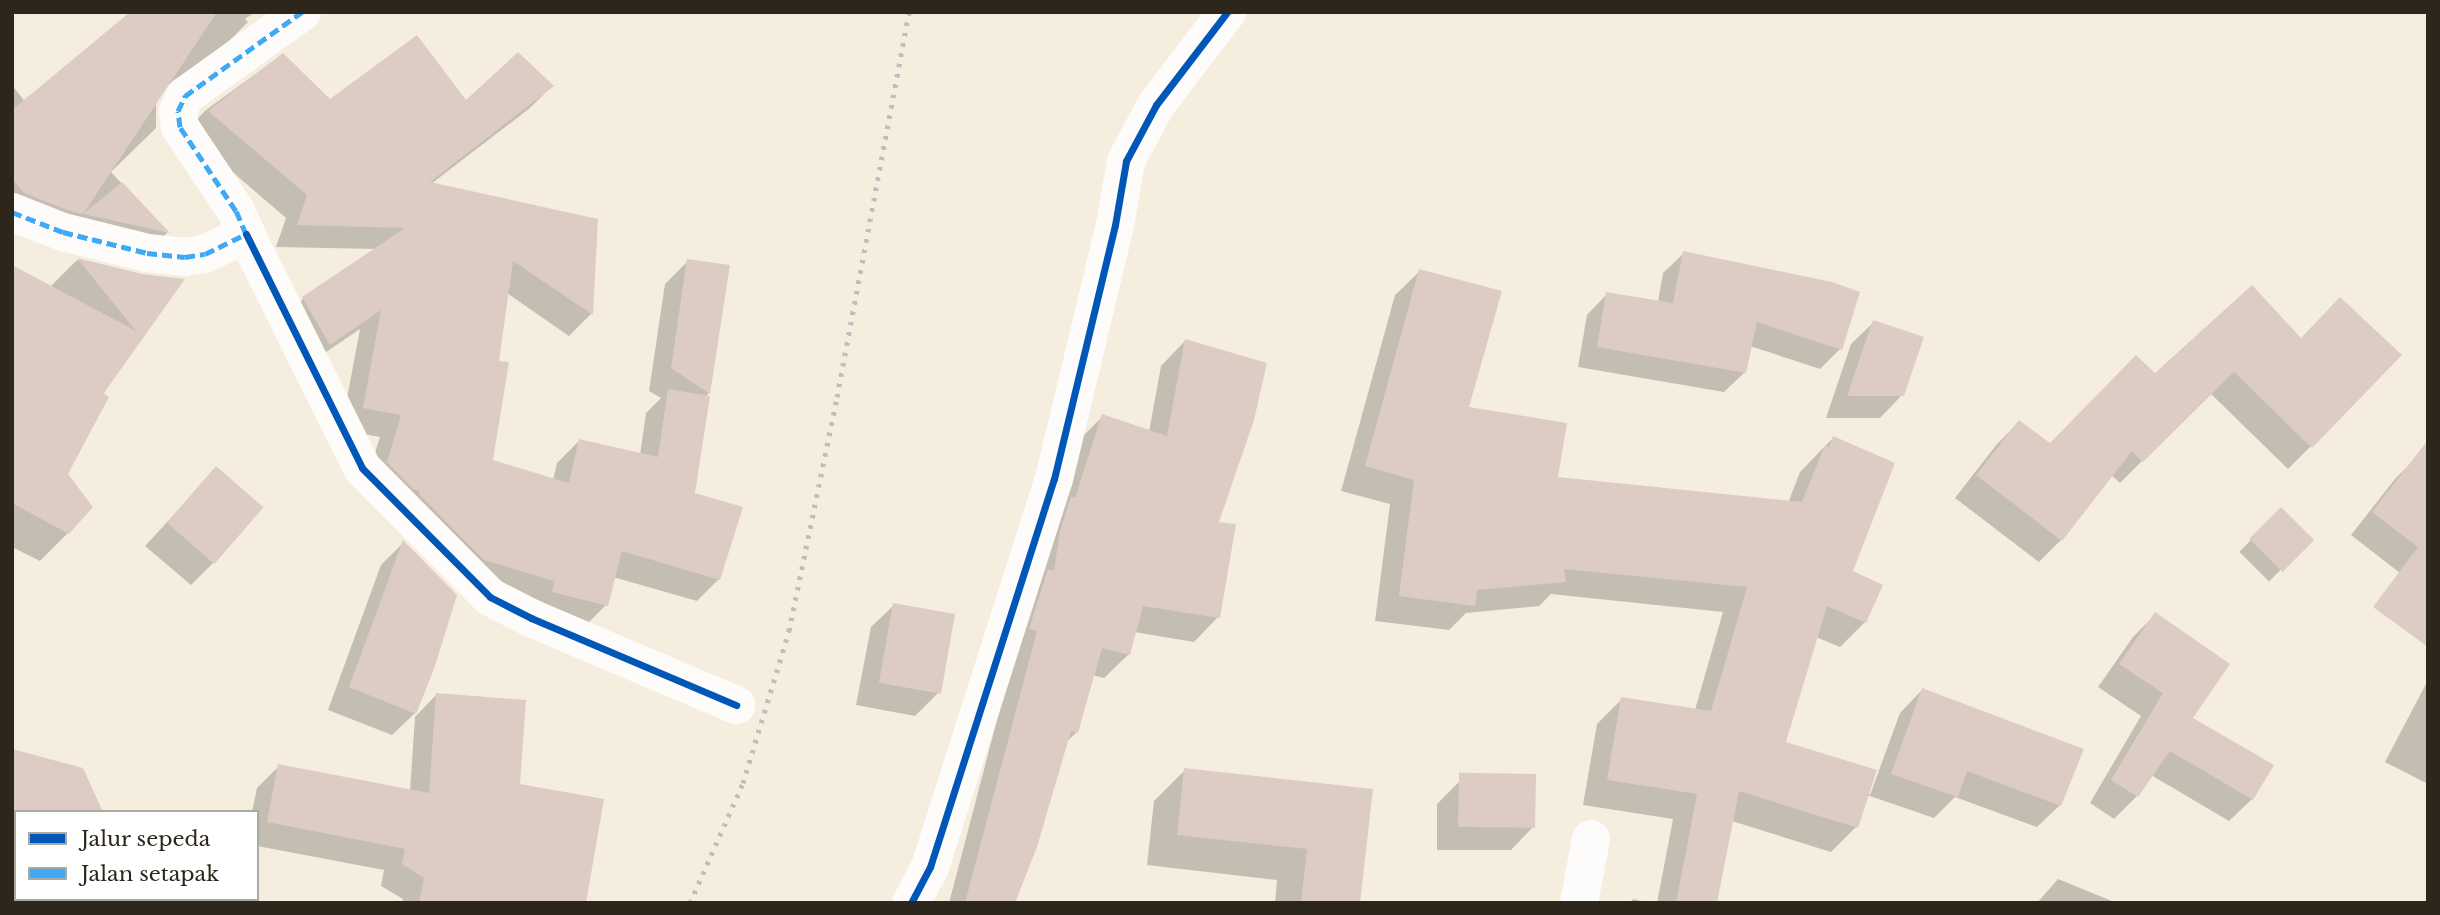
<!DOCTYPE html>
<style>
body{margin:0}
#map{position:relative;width:2440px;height:915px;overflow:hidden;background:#f5eedf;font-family:"Libre Baskerville",serif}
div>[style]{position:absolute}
.shadow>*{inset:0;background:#0003;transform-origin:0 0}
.building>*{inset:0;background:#ddccc4;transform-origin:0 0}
.minor>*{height:38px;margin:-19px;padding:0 19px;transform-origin:19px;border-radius:19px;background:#fefcfa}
.rail>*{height:5px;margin-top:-2.5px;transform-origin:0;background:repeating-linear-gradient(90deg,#bfbeba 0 3.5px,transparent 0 10.5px)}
.quiet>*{height:5px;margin-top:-2.5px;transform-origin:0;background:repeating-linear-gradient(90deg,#3fa9f5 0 10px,transparent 0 15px)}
.cycleway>*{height:7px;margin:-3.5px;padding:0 3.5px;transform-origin:3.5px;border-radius:3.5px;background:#0057b8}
span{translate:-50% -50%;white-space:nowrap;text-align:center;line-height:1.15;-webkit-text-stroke:6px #fff;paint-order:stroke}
.frame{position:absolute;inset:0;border:14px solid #2d271b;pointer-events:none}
.legend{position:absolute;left:14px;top:810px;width:245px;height:91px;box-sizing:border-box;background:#fff;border:2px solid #aba9a4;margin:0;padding:9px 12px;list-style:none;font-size:21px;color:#2d271b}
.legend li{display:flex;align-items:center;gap:14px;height:35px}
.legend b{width:35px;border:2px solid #aba9a4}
</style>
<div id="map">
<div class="shadow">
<i style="clip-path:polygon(132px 12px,255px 12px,245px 19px,248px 22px,227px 43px,164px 88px,156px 102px,156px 128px,111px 172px,167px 233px,146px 254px,12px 218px,12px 85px,25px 102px)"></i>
<i style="clip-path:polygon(282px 55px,330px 102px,466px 103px,552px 86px,530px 108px,431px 184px,596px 221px,591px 314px,569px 336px,507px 293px,497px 362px,491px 462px,553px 480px,557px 463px,579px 441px,640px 455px,646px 413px,661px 398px,649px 391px,665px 284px,688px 261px,728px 267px,708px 394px,705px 397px,693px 494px,719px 579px,697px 601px,613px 577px,606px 605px,584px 627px,462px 582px,365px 484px,380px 437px,341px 430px,360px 329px,307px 365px,281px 321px,303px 299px,376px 249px,276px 247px,286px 218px,185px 131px,206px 110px)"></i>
<i style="clip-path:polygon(1684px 253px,1840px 349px,1820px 369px,1750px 346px,1745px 372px,1724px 392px,1578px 367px,1587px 315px,1607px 294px,1658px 302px,1663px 273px)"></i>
<i style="clip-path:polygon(77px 260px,142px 276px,181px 280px,101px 393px,66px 474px,68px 533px,40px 561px,12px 547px,12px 282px,50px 287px)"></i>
<i style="clip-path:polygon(1420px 271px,1467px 409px,1556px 479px,1788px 503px,1800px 472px,1833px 438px,1850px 572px,1865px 622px,1840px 647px,1816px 637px,1784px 743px,1870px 795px,1900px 713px,1922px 690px,2060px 805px,2037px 827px,1955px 797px,1934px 818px,1867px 795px,1856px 827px,1831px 852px,1732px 821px,1716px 903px,1657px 903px,1673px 819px,1583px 805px,1597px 724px,1622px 699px,1695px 710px,1723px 612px,1551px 594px,1539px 606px,1466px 613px,1449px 630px,1375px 621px,1390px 504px,1341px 491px,1395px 295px)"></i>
<i style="clip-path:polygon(1874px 322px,1902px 395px,1880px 418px,1826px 418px,1851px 344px)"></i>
<i style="clip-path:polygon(2300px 340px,2311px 446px,2288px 469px,2210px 393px,2120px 483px,2111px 475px,2061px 540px,2039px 562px,1955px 498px,1997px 444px,2019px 422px,2050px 445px,2155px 375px)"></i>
<i style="clip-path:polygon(1185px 341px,1217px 523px,1218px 617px,1194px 642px,1134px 632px,1129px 654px,1104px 678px,1092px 675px,1077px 732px,1065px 743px,1014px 903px,949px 903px,1014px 655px,1078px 441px,1103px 416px,1149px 432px,1161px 366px)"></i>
<i style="clip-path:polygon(2417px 457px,2428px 544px,2400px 573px,2351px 535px,2395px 479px)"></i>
<i style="clip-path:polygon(216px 469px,213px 563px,191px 585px,145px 546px)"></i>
<i style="left:2281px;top:510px;width:42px;height:59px;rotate:45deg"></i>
<i style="clip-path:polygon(403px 543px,415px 713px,392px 735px,328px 710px,381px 565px)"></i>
<i style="clip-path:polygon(894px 605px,938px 693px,915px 716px,856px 705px,871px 627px)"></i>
<i style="clip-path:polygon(2155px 615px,2190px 718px,2252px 799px,2229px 821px,2151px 775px,2137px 796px,2114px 819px,2090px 803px,2141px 716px,2098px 687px,2133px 637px)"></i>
<i style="clip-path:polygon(2428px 680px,2428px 784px,2385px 762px)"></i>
<i style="clip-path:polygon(436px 695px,518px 786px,576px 903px,402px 903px,403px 899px,381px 886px,384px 870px,257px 846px,257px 812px,252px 812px,257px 788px,279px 766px,410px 791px,415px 717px)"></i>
<i style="clip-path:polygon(12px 751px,16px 899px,86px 899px,85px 903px,12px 903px)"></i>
<i style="clip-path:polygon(1185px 770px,1371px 790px,1358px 903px,1275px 903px,1277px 880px,1147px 865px,1154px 801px)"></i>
<i style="clip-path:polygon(1460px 781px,1533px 827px,1511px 850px,1437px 850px,1437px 804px)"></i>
<i style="clip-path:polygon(2058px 879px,2117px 903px,2037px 903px)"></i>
<i style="clip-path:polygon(1633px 899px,1650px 903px,1630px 903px)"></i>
</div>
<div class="building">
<i style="clip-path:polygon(130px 12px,217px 12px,83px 214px,122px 182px,170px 233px,70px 211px,24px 193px,12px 179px,12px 110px)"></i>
<i style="clip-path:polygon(417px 35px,466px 100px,518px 52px,554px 86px,430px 182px,598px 219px,593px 315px,513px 261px,499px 361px,509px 362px,493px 460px,569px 483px,579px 439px,658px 457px,668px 389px,710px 396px,695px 493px,743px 507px,720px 580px,622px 551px,608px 606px,552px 592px,554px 581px,484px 560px,419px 494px,420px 491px,413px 489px,387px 462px,401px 415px,363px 408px,381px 310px,330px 345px,302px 297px,405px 228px,297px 225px,307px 195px,208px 111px,283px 53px,330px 99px)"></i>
<i style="clip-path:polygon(1683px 251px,1832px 282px,1860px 292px,1842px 350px,1757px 322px,1746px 373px,1597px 347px,1606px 292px,1673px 303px)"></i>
<i style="clip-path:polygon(77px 258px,142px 274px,185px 279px,104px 393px,109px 397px,68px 474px,93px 507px,69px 534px,12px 503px,12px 265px,136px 331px)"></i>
<i style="clip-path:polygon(687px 259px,730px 265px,710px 394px,671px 368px)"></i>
<i style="clip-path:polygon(1419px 269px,1502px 291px,1469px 407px,1567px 423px,1558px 477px,1802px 502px,1825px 445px,1829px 447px,1833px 436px,1895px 463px,1853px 571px,1883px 585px,1866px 623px,1827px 606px,1786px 742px,1877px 770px,1858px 828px,1739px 791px,1717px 903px,1676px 903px,1697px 794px,1607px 780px,1621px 697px,1711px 711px,1747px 587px,1564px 569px,1566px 582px,1477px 590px,1475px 606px,1399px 596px,1414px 480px,1365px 466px)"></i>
<i style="clip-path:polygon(2252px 285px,2301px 338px,2340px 297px,2402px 355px,2312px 448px,2234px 372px,2143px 462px,2132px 451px,2062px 541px,1976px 475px,2019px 420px,2050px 443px,2136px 355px,2155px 373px)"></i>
<i style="clip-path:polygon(1873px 320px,1924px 337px,1904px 396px,1847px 396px)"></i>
<i style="clip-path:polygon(1185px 339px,1267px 363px,1254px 420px,1219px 522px,1236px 524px,1220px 618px,1143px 606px,1130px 655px,1102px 648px,1078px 733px,1071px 731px,1037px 847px,1015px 903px,965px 903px,1037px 631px,1029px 629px,1048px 569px,1054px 571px,1060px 531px,1071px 497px,1075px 498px,1102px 414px,1167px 436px)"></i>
<i style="clip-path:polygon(2428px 440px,2428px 647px,2373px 607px,2418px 547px,2372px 512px)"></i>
<i style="left:216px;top:466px;width:63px;height:75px;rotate:41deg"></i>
<i style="left:2281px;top:507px;width:47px;height:45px;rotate:45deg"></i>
<i style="clip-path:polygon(403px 540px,457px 595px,434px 669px,416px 714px,349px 687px)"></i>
<i style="left:893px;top:603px;width:63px;height:81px;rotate:10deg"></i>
<i style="clip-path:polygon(2155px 612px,2230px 664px,2193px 718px,2274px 765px,2253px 800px,2170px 751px,2138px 797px,2111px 780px,2163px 693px,2119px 664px)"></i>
<i style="clip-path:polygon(1922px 688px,2084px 749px,2061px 806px,1967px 771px,1958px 797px,1891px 774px)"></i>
<i style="clip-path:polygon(436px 693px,526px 700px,520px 784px,604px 799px,586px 903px,419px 903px,424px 878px,402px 864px,405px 849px,267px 822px,278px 764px,429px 793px)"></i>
<i style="clip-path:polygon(12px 749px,83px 768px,103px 812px,12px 812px)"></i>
<i style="clip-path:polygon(1184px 768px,1373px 789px,1360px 903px,1301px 903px,1307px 849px,1177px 835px)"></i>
<i style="left:1536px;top:774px;width:54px;height:77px;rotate:91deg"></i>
</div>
<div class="minor">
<i style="left:12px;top:212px;width:55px;rotate:21.4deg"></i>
<i style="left:63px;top:232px;width:87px;rotate:14deg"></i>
<i style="left:147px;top:253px;width:38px;rotate:6deg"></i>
<i style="left:185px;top:257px;width:20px;rotate:-9deg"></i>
<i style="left:205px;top:254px;width:46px;rotate:-26deg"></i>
<i style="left:246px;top:234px;width:25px;rotate:-113deg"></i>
<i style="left:236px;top:211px;width:101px;rotate:-123.7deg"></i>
<i style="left:180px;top:127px;width:16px;rotate:-97deg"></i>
<i style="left:178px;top:111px;width:17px;rotate:-65deg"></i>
<i style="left:185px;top:96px;width:144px;rotate:-35.7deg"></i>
<i style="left:246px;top:234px;width:261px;rotate:63.6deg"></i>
<i style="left:362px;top:468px;width:182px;rotate:45.2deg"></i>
<i style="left:490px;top:597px;width:46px;rotate:27.1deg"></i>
<i style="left:531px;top:618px;width:223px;rotate:23deg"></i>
<i style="left:911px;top:903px;width:41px;rotate:-62.2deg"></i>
<i style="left:930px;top:867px;width:407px;rotate:-72.3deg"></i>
<i style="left:1054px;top:479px;width:261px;rotate:-76.5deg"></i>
<i style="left:1115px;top:225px;width:65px;rotate:-80.2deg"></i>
<i style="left:1126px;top:161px;width:64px;rotate:-61.8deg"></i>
<i style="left:1156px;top:105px;width:117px;rotate:-52.6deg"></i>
<i style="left:1579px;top:903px;width:65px;rotate:-79.4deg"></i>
</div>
<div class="rail">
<i style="left:690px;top:903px;width:131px;rotate:-66.2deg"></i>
<i style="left:743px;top:783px;width:159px;rotate:-73.2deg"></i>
<i style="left:789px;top:631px;width:239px;rotate:-78.4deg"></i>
<i style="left:837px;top:397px;width:392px;rotate:-79.4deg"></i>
</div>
<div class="quiet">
<i style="left:12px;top:212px;width:55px;rotate:21.4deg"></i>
<i style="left:63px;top:232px;width:87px;rotate:14deg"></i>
<i style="left:147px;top:253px;width:38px;rotate:6deg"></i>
<i style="left:185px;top:257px;width:20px;rotate:-9deg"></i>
<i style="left:205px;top:254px;width:46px;rotate:-26deg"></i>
<i style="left:246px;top:234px;width:25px;rotate:-113deg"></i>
<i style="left:236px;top:211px;width:101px;rotate:-123.7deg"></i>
<i style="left:180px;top:127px;width:16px;rotate:-97deg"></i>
<i style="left:178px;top:111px;width:17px;rotate:-65deg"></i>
<i style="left:185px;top:96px;width:144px;rotate:-35.7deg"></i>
</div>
<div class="cycleway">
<i style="left:246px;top:234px;width:261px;rotate:63.6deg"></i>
<i style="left:362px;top:468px;width:182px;rotate:45.2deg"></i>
<i style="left:490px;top:597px;width:46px;rotate:27.1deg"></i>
<i style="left:531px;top:618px;width:223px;rotate:23deg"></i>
<i style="left:911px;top:903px;width:41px;rotate:-62.2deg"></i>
<i style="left:930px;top:867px;width:407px;rotate:-72.3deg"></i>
<i style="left:1054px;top:479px;width:261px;rotate:-76.5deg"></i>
<i style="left:1115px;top:225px;width:65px;rotate:-80.2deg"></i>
<i style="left:1126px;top:161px;width:64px;rotate:-61.8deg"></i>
<i style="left:1156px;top:105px;width:117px;rotate:-52.6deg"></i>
</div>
<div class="frame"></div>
<ul class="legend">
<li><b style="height:9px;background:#0057b8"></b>Jalur sepeda</li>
<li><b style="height:9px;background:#3fa9f5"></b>Jalan setapak</li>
</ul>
</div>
